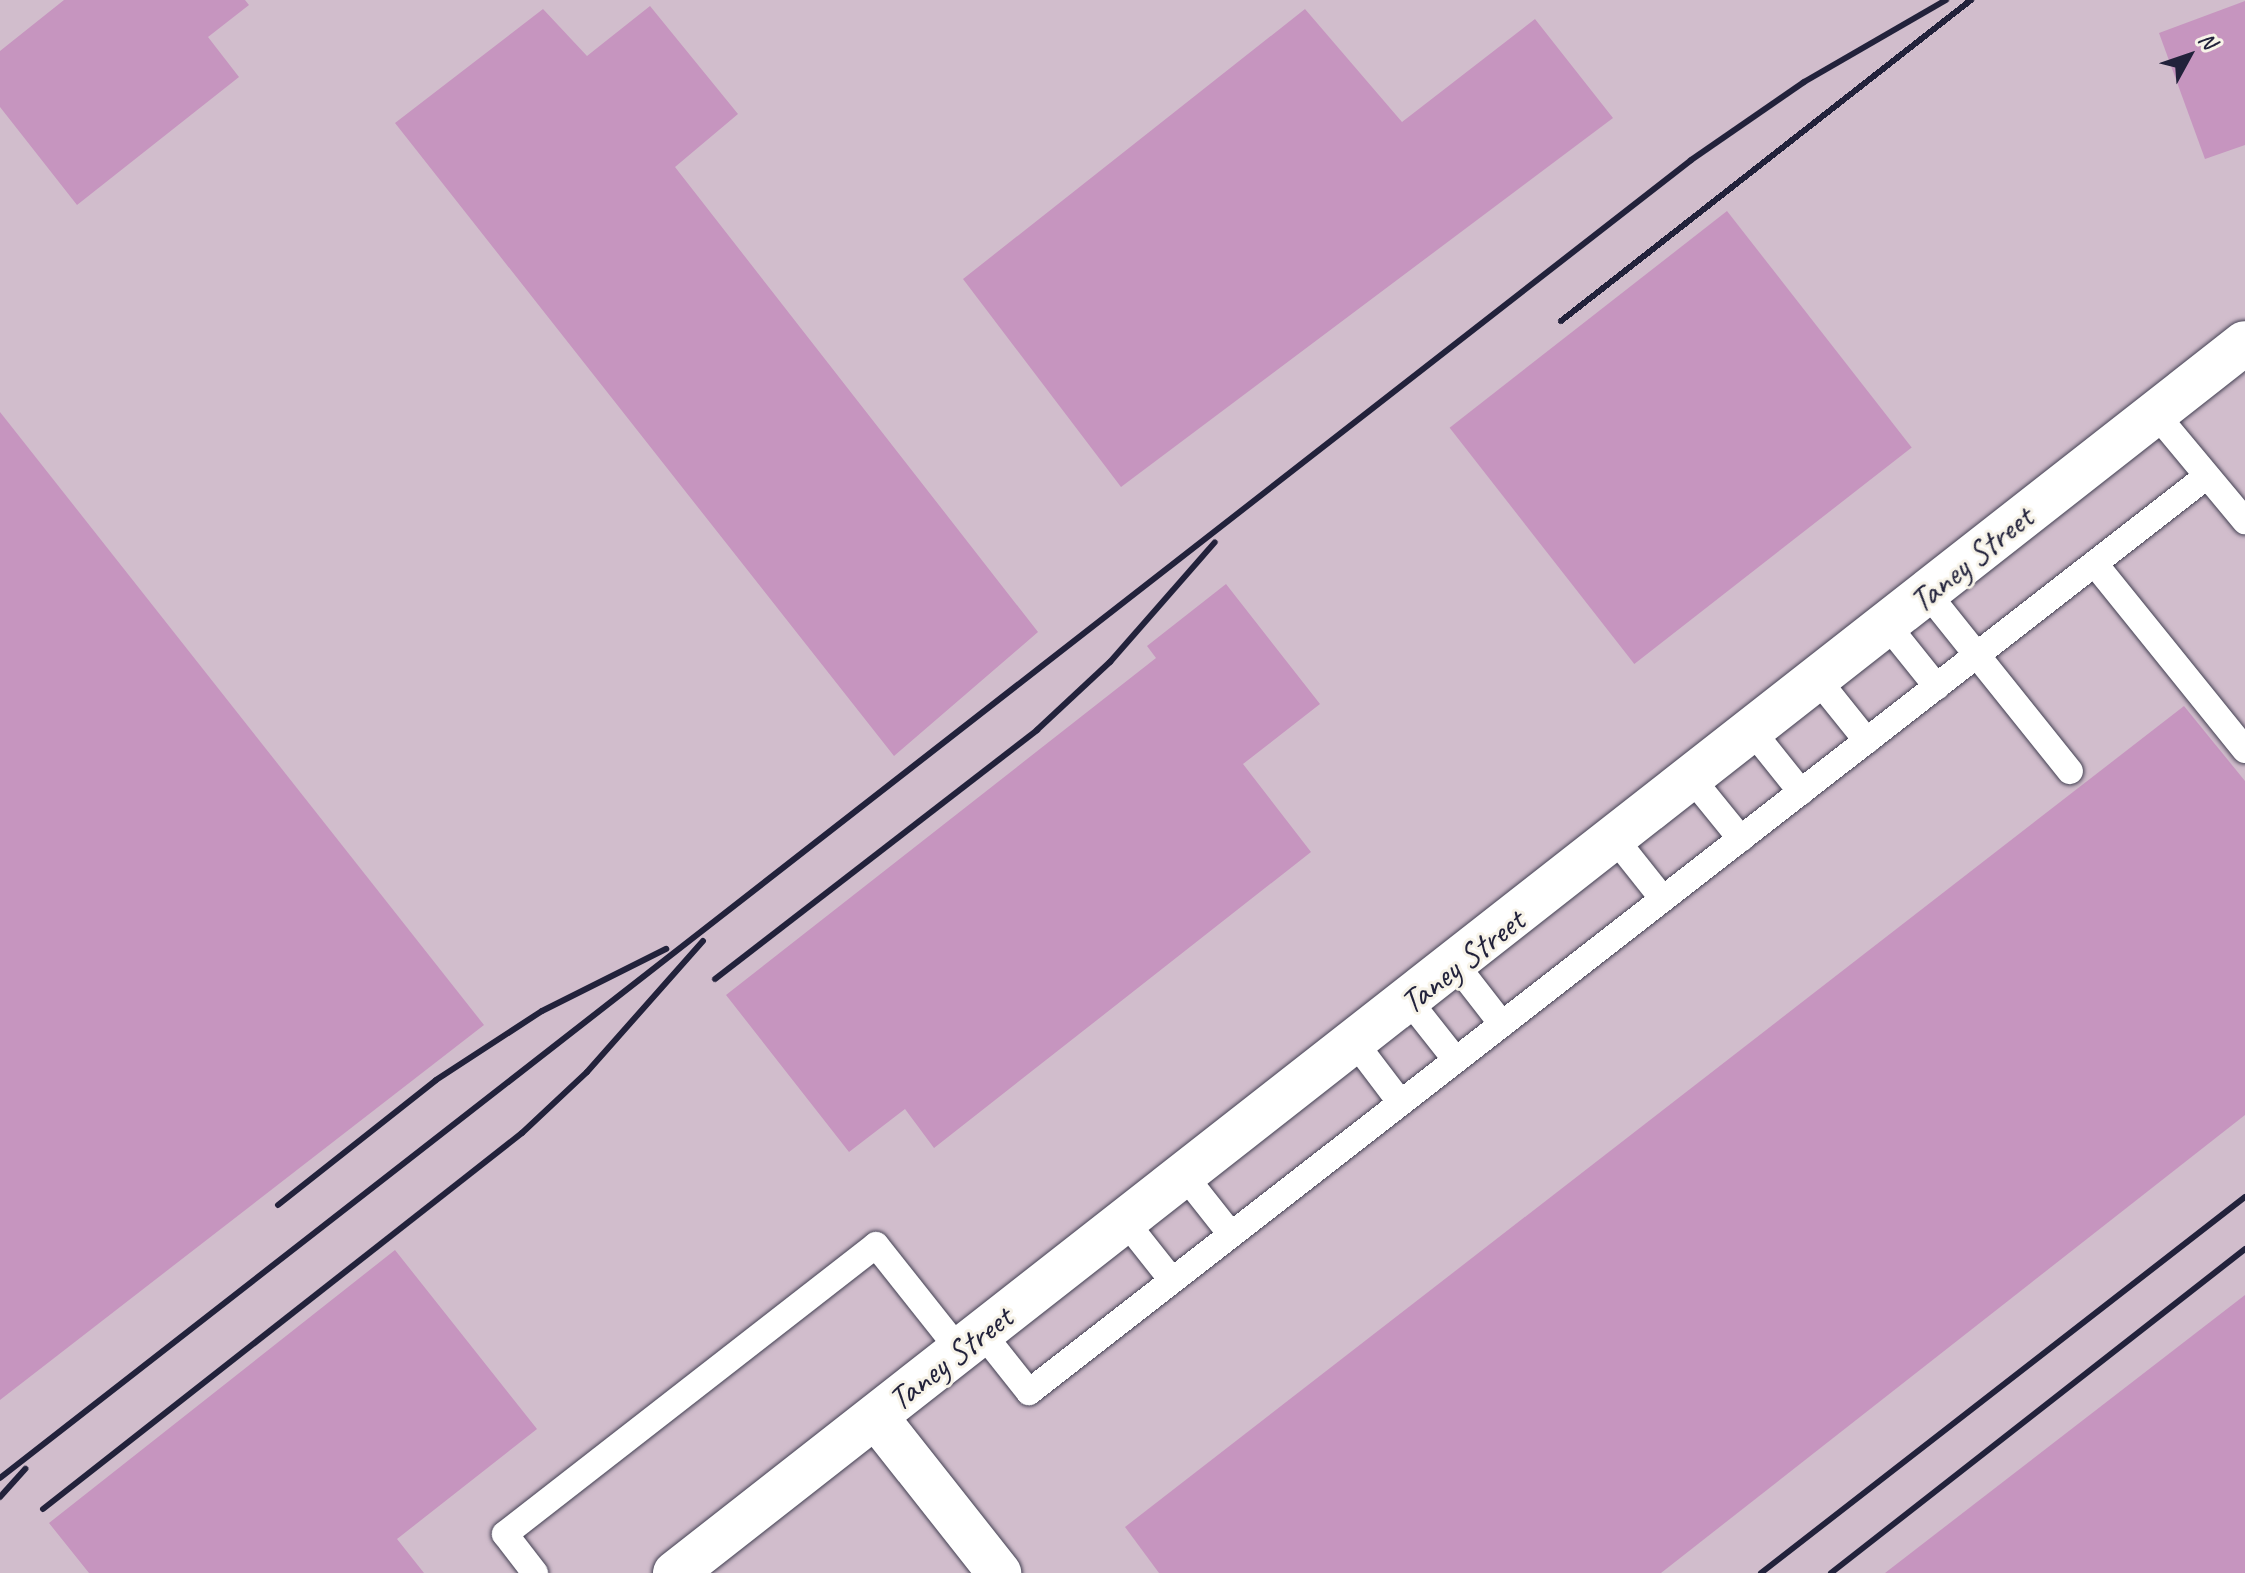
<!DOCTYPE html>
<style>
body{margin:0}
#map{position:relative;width:2245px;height:1573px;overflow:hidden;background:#f4e7d2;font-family:Caveat,sans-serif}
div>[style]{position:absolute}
.industrial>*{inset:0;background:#d1bdcc;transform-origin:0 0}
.building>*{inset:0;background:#c695bf;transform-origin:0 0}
.roads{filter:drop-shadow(0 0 2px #424052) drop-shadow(0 0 2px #424052)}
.service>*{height:26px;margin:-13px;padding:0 13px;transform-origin:13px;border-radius:13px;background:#fff}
.minor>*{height:44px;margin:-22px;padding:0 22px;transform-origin:22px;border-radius:22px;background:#fff}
.rail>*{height:6px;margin:-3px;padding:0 3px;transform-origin:3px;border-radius:3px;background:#22223b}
span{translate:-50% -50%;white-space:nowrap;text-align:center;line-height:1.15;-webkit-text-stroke:6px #f7f3e8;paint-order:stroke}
.street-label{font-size:34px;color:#22223b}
.north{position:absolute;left:2149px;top:16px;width:80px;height:80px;-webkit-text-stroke:6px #f7f3e8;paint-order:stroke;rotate:50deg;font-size:22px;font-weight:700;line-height:32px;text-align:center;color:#22223b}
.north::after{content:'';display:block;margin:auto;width:28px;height:36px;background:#22223b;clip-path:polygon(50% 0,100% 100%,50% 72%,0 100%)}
</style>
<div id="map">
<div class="industrial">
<i style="left:0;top:0;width:2245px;height:1573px"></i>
</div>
<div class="building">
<i style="clip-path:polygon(64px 0,245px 0,249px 5px,208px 37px,239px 77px,77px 205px,0 107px,0 51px)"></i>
<i style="clip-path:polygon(2245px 1px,2245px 145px,2205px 159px,2159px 33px)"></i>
<i style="clip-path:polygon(650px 6px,738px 114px,675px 167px,1038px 632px,894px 756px,395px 123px,543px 9px,587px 56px)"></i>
<i style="clip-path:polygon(1305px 9px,1402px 122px,1535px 19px,1613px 118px,1121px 487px,963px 279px)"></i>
<i style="left:1727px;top:211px;width:300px;height:352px;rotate:52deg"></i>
<i style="clip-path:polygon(0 412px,484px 1025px,0 1400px)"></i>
<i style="clip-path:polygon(1226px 584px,1320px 704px,1243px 764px,1311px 852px,934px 1148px,905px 1109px,849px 1152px,726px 995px,1156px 658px,1147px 646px)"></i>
<i style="clip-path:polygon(2184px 706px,2245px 781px,2245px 1115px,1661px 1573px,1159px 1573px,1125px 1527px)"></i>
<i style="clip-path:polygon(395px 1250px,537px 1429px,397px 1539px,424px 1573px,89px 1573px,49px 1523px)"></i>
<i style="clip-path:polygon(2245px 1295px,2245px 1573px,1885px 1573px)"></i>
</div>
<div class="roads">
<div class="service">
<i style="left:2155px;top:413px;width:141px;rotate:50.2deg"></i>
<i style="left:2095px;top:564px;width:239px;rotate:51.1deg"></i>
<i style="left:1928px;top:594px;width:227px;rotate:51.3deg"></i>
<i style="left:1888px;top:626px;width:78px;rotate:51.2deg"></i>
<i style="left:1818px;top:680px;width:78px;rotate:51.2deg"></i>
<i style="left:1753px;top:732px;width:77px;rotate:51.3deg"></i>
<i style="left:1693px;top:780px;width:76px;rotate:50.9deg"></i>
<i style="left:1616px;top:840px;width:75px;rotate:51.5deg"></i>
<i style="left:1456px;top:965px;width:75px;rotate:52.1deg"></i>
<i style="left:1410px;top:1002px;width:73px;rotate:51.7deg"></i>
<i style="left:1356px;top:1044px;width:73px;rotate:52.8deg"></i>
<i style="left:1184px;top:1175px;width:73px;rotate:51.7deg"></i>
<i style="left:1125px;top:1221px;width:74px;rotate:51.6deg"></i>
<i style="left:983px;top:1334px;width:74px;rotate:51.6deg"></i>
<i style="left:1029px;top:1392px;width:1492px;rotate:-37.87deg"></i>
<i style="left:535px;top:1573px;width:49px;rotate:-127.6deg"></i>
<i style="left:505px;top:1534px;width:470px;rotate:-37.9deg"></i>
<i style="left:876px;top:1245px;width:135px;rotate:51.6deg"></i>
</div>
<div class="minor">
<i style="left:876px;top:1417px;width:199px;rotate:51.7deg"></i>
<i style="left:675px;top:1573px;width:1994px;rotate:-38.08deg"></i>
</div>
</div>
<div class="rail">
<i style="left:1561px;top:321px;width:521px;rotate:-38.06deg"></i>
<i style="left:715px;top:979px;width:407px;rotate:-37.7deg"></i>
<i style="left:1037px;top:730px;width:100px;rotate:-43deg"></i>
<i style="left:1110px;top:662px;width:159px;rotate:-48.8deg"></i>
<i style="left:278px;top:1205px;width:201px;rotate:-38.3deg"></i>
<i style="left:436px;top:1080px;width:126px;rotate:-33.1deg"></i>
<i style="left:542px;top:1011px;width:139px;rotate:-26.6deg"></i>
<i style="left:0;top:1478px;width:2144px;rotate:-37.93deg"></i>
<i style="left:1691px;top:160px;width:137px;rotate:-34.6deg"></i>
<i style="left:1804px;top:82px;width:164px;rotate:-30deg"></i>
<i style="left:0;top:1497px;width:38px;rotate:-48deg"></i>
<i style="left:43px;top:1509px;width:609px;rotate:-38.13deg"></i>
<i style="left:522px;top:1133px;width:89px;rotate:-43.2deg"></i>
<i style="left:587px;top:1072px;width:175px;rotate:-48.5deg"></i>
<i style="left:1761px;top:1573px;width:613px;rotate:-37.84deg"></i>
<i style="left:1831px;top:1573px;width:526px;rotate:-38.05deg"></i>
</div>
<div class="street-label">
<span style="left:1971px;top:559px;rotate:-39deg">Taney Street</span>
<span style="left:1462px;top:961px;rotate:-38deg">Taney Street</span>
<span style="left:950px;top:1358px;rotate:-38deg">Taney Street</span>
</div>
<div class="north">N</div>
</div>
